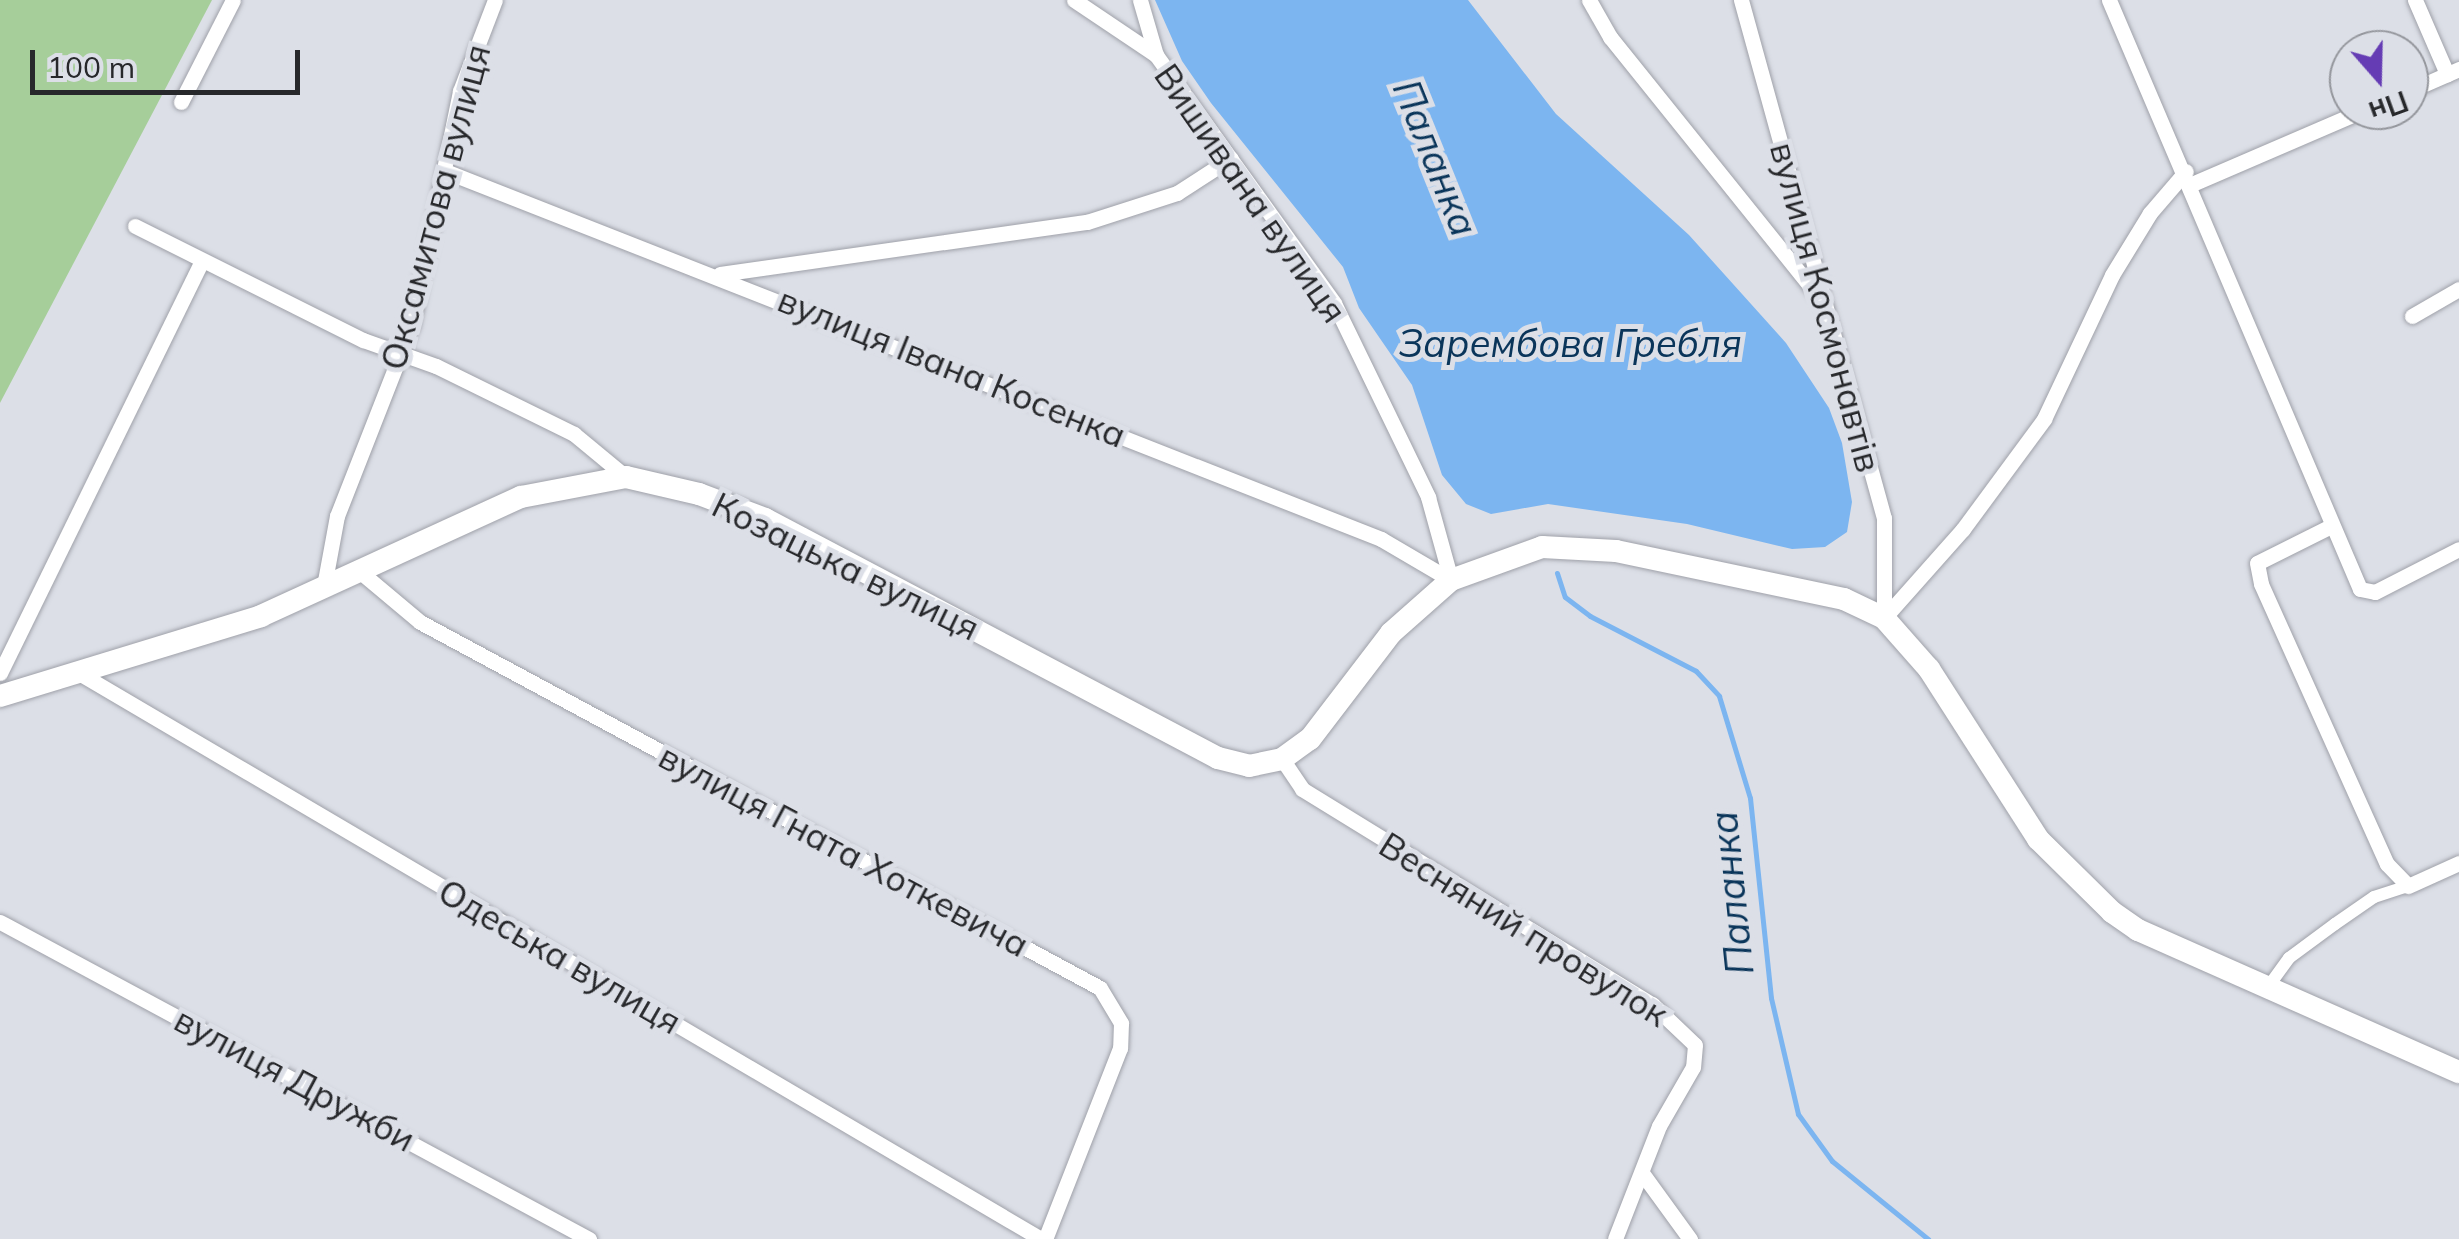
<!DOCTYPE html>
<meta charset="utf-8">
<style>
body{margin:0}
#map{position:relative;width:2459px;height:1239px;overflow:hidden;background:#dcdfe7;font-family:Mulish,sans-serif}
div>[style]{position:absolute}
.green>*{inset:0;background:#a6ce9a}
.water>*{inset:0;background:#7cb5f0}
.stream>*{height:5px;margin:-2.5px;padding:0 2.5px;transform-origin:2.5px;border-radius:2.5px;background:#7cb5f0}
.roads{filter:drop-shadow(0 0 2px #9fa1a9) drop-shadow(0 0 2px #9fa1a9)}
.pedestrian>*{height:12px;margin:-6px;padding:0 6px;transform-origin:6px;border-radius:6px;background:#fff}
.minor>*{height:15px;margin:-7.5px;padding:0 7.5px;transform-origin:7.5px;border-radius:7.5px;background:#fff}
.secondary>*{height:22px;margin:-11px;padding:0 11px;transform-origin:11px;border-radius:11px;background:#fff}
span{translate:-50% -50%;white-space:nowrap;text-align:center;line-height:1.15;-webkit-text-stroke:10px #dcdfe7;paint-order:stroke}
.street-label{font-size:35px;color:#27282b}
.water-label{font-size:38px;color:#0a355a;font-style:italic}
.north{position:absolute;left:2329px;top:30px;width:100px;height:100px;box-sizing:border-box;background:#dcdfe7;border:2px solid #94969c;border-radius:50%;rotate:160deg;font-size:28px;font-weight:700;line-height:40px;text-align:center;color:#27282b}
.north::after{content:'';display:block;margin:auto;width:35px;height:45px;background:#653cb4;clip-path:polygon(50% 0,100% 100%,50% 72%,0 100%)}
.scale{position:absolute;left:30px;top:50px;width:270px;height:45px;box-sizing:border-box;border:5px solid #27282b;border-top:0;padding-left:12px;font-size:30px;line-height:35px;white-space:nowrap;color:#27282b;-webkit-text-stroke:8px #dcdfe7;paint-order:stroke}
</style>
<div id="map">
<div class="green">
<i style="clip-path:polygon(0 0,212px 0,0 403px)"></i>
</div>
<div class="water">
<i style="clip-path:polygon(1155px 0,1468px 0,1556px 114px,1689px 235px,1786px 343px,1829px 408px,1842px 443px,1852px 502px,1847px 532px,1825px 547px,1792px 549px,1687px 524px,1548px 504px,1491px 514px,1466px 504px,1442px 475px,1412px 385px,1359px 308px,1343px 267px,1211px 103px,1182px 61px)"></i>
</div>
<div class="stream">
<i style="left:1557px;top:573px;width:25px;rotate:72deg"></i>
<i style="left:1565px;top:597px;width:31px;rotate:37deg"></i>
<i style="left:1590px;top:616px;width:119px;rotate:27.4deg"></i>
<i style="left:1696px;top:671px;width:34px;rotate:47deg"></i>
<i style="left:1719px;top:696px;width:107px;rotate:73.1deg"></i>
<i style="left:1750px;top:798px;width:201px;rotate:84deg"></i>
<i style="left:1771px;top:998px;width:119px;rotate:76.9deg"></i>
<i style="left:1798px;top:1114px;width:58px;rotate:54.1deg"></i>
<i style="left:1832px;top:1161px;width:124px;rotate:39.1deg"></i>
</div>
<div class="roads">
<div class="pedestrian">
<i style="left:2268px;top:987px;width:36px;rotate:-54deg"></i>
<i style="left:2289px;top:958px;width:57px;rotate:-36.5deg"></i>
<i style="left:2335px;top:924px;width:47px;rotate:-34.7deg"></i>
<i style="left:2374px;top:897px;width:36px;rotate:-18deg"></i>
</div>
<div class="minor">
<i style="left:1074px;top:0;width:99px;rotate:33.9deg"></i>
<i style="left:1156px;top:55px;width:305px;rotate:54.3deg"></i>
<i style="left:1334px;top:303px;width:216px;rotate:64.1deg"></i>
<i style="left:1428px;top:497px;width:86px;rotate:74.5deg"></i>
<i style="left:1140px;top:0;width:57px;rotate:73.8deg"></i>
<i style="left:1589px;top:0;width:43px;rotate:60.4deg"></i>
<i style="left:1610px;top:37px;width:339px;rotate:51.2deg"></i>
<i style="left:1741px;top:0;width:537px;rotate:74.57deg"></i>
<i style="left:1884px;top:518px;width:100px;rotate:90deg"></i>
<i style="left:2109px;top:0;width:640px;rotate:66.92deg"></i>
<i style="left:2360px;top:589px;width:15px;rotate:11deg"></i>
<i style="left:2375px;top:592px;width:94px;rotate:-27.1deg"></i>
<i style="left:2415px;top:0;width:81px;rotate:66.6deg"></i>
<i style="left:2409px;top:91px;width:55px;rotate:-23.7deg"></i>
<i style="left:181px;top:102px;width:114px;rotate:-63deg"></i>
<i style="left:445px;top:171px;width:1006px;rotate:21.46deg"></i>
<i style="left:1381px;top:539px;width:81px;rotate:30.4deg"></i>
<i style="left:2192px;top:184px;width:187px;rotate:-23.3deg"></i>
<i style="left:135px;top:226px;width:255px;rotate:26.6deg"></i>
<i style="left:363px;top:340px;width:77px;rotate:19.6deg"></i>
<i style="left:436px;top:366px;width:154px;rotate:26.2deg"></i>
<i style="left:574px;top:434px;width:67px;rotate:39.6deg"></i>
<i style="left:720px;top:274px;width:371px;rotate:-8.1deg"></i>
<i style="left:1087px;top:222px;width:95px;rotate:-17.9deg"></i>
<i style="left:1177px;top:193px;width:64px;rotate:-32.9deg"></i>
<i style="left:2412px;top:316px;width:54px;rotate:-29.9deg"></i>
<i style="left:2329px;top:527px;width:80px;rotate:153.4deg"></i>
<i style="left:2257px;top:563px;width:21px;rotate:79deg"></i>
<i style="left:2261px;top:584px;width:307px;rotate:65.8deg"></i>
<i style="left:2387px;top:864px;width:30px;rotate:46deg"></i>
<i style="left:2408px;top:886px;width:56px;rotate:-24.3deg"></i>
<i style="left:358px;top:570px;width:81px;rotate:40deg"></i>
<i style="left:420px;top:622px;width:772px;rotate:28.29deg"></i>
<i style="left:1100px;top:988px;width:41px;rotate:59deg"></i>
<i style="left:1121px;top:1023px;width:25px;rotate:92deg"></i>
<i style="left:1120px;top:1048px;width:205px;rotate:111.4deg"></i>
<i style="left:324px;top:586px;width:71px;rotate:-79.5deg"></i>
<i style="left:337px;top:516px;width:205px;rotate:-68.6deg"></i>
<i style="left:412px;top:325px;width:239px;rotate:-78.4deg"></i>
<i style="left:460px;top:91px;width:97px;rotate:-69deg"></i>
<i style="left:1884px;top:618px;width:119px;rotate:-48.4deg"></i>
<i style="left:1963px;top:529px;width:137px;rotate:-53.6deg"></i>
<i style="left:2044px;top:419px;width:159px;rotate:-64.7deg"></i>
<i style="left:2112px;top:275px;width:73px;rotate:-58.5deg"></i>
<i style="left:2150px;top:213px;width:55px;rotate:-49.4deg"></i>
<i style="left:0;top:673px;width:459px;rotate:-63.9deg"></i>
<i style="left:79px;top:673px;width:1116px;rotate:30.47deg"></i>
<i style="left:1282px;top:759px;width:36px;rotate:56deg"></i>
<i style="left:1302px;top:789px;width:411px;rotate:31.6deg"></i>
<i style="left:1652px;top:1004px;width:59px;rotate:43.6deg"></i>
<i style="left:1695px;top:1045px;width:22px;rotate:95deg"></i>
<i style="left:1693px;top:1067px;width:68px;rotate:120deg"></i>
<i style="left:1659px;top:1126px;width:121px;rotate:111.3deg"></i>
<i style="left:0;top:922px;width:669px;rotate:28.29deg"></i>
<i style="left:1642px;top:1173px;width:82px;rotate:54deg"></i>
</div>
<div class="secondary">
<i style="left:0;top:696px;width:273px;rotate:-17deg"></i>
<i style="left:261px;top:616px;width:286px;rotate:-24.6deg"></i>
<i style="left:521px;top:497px;width:107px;rotate:-10.8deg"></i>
<i style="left:626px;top:477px;width:75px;rotate:13.1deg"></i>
<i style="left:699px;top:494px;width:71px;rotate:20.7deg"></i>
<i style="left:765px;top:519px;width:512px;rotate:27.82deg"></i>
<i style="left:1218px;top:758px;width:32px;rotate:14deg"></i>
<i style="left:1249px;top:766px;width:34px;rotate:-12deg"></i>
<i style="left:1282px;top:759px;width:34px;rotate:-36deg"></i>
<i style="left:1310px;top:739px;width:133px;rotate:-52.6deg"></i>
<i style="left:1391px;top:633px;width:80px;rotate:-41.5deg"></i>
<i style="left:1451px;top:580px;width:97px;rotate:-19.9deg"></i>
<i style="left:1542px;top:547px;width:74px;rotate:3.1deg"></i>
<i style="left:1616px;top:551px;width:233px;rotate:11.9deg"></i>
<i style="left:1844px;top:599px;width:44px;rotate:25.4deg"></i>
<i style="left:1884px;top:618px;width:68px;rotate:48.6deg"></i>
<i style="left:1929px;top:669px;width:202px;rotate:57.3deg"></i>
<i style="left:2038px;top:839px;width:104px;rotate:44.6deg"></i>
<i style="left:2112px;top:912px;width:32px;rotate:35deg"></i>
<i style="left:2138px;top:930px;width:351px;rotate:23.9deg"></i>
</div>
</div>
<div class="street-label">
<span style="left:1251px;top:193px;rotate:55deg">Вишивана вулиця</span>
<span style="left:435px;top:207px;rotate:-75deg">Оксамитова вулиця</span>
<span style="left:1826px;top:307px;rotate:75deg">вулиця Космонавтів</span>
<span style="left:952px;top:367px;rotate:22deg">вулиця Івана Косенка</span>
<span style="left:846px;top:566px;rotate:26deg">Козацька вулиця</span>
<span style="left:844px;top:850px;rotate:28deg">вулиця Гната Хоткевича</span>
<span style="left:1524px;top:929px;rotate:32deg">Весняний провулок</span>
<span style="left:560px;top:956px;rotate:30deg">Одеська вулиця</span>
<span style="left:295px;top:1079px;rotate:28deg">вулиця Дружби</span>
</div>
<div class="water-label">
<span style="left:1435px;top:158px;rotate:68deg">Паланка</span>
<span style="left:1570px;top:344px">Зарембова Гребля</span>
<span style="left:1732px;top:893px;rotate:-96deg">Паланка</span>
</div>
<div class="north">Пн</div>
<div class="scale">100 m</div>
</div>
